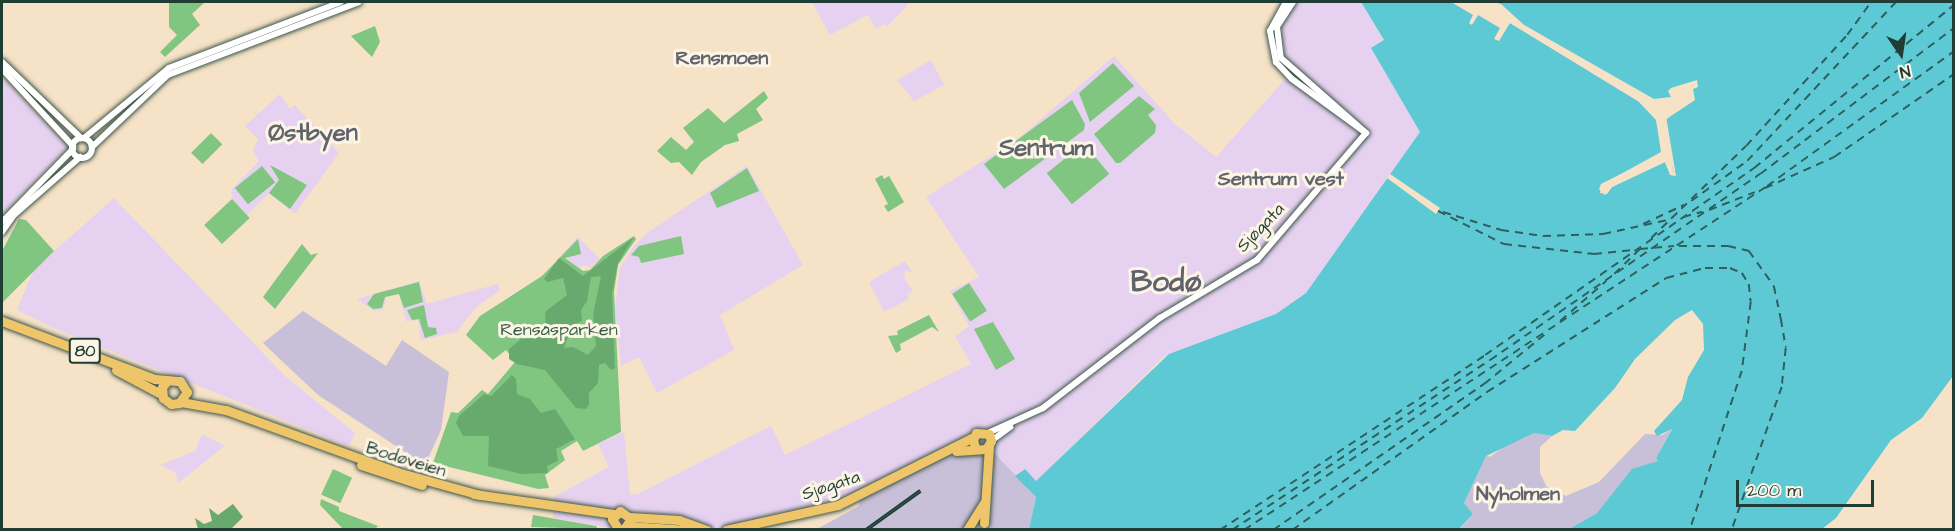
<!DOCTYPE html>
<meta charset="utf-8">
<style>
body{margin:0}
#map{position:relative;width:1955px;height:531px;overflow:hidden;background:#f5e2c7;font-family:"Architects Daughter",sans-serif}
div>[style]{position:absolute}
.built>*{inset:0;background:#e6d2f0}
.industrial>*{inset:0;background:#c8bfd8}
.green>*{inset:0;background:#80c580;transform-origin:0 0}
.forest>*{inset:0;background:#68aa6e}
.water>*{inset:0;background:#5dc9d5}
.pier>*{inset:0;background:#f5e2c7}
.ferry>*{height:1.5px;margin-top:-0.75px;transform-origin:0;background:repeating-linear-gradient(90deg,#2e605c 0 8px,transparent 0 14px)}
.roads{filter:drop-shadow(0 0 2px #3f564a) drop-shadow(0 0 2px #3f564a)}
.minor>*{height:6px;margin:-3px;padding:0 3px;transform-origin:3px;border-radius:3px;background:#fff}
.minor>.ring{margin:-3px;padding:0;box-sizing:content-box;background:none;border:6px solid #fff;border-radius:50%}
.highway>*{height:9px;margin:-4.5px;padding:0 4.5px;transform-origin:4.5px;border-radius:4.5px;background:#eec569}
.rail>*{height:4px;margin-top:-2px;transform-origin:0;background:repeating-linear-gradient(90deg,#fcf5e5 0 4.5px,#1f3d34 0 9px);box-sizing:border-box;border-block:2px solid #1f3d34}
span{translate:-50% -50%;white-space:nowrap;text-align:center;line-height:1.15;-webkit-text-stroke:6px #fcf5e5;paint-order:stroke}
.shield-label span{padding:2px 4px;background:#fcf5e5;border:2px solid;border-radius:4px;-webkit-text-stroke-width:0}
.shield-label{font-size:16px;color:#1f3d34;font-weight:700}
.street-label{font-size:18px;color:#1f3d34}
.park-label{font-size:18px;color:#375f47}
.neighbourhood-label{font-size:20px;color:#60636c;font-weight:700}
.district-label{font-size:24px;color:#60636c;font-weight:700}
.town-label{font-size:30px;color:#60636c;font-weight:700}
.frame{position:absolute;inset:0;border:3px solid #1f3d34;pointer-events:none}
.north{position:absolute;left:1871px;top:24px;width:60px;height:60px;-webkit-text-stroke:4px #fcf5e5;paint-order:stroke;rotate:167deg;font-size:16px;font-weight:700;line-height:24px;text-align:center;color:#1f3d34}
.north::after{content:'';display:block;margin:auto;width:21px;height:27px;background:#1f3d34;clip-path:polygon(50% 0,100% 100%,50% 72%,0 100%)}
.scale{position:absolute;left:1736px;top:480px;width:138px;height:27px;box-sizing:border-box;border:3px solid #1f3d34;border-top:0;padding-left:8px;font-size:18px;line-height:21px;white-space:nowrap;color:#1f3d34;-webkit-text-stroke:4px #fcf5e5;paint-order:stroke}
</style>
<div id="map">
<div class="built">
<i style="clip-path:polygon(812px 2px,910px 2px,887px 27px,885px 24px,876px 29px,868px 15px,830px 35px)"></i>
<i style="clip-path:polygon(1293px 2px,1361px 2px,1384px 41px,1372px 48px,1420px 132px,1306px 293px,1276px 314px,1163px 357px,1036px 482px,1022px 470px,1015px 476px,982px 440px,846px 497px,747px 529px,616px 529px,553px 518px,554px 497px,609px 467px,598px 444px,624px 432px,630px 495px,638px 494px,771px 426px,785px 455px,971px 364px,955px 336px,969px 326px,950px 291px,979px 277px,926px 197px,1019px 138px,1114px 56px,1174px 123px,1216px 157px,1292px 71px,1284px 62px,1277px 27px)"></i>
<i style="clip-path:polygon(931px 60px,944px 85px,914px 101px,897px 80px)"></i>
<i style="clip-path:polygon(2px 77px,68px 147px,2px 215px)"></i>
<i style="clip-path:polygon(280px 94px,290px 109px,295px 105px,339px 153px,295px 214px,269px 193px,247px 215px,232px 199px,231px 190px,259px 161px,253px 151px,258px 139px,245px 126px)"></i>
<i style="clip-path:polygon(747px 166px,803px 265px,720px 315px,734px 350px,657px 393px,639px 357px,621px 366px,615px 308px,620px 268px,633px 247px,647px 233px)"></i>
<i style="clip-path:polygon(114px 198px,285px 376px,355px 433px,349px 446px,56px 329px,17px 310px,34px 269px)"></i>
<i style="clip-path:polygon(578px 237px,599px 258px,591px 268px,583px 265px,579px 269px,562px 254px)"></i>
<i style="clip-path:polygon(905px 261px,912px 272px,904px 271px,905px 279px,913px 291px,907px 294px,909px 299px,884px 312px,869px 282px)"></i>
<i style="clip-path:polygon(419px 281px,427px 304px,498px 284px,500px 290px,475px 308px,457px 332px,421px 340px,418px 320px,406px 321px,399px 294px,386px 297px,383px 310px,374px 311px,357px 299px)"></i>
<i style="clip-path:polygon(202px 434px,225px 446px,178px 483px,176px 473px,160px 465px,195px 451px)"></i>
</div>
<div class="industrial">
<i style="clip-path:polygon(303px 311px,386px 366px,402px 340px,449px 372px,441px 430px,425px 465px,318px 395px,263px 343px)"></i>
<i style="clip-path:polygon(1672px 428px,1656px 458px,1658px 461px,1632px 471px,1597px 513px,1569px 529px,1459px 530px,1473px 514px,1464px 503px,1486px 455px,1490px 457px,1507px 444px,1534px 433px,1552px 436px,1540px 447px,1540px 473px,1547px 487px,1566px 496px,1599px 482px,1645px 434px,1663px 435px)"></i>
<i style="clip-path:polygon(982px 440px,1036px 497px,1029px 529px,815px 530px,859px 506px,860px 495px)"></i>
</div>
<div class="green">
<i style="clip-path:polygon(169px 2px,205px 2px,192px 14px,200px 25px,165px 57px,160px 52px,177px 35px,169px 27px)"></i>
<i style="clip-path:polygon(375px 26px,380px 42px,372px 57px,351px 36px)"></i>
<i style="clip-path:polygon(1113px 63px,1134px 86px,1090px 122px,1079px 93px)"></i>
<i style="clip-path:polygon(764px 91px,768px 98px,756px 109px,763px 120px,737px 134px,739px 141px,725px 145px,701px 162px,692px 175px,679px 162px,671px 163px,657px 151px,671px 137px,686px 150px,694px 142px,683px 128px,708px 108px,724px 123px)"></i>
<i style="clip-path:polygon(1139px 96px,1155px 109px,1148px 115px,1156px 125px,1155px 133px,1120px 163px,1116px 163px,1094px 134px)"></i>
<i style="clip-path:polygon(1072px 100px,1085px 124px,1084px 130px,1004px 189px,984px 164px)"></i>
<i style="left:211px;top:133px;width:16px;height:28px;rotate:45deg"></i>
<i style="left:1084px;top:143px;width:40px;height:48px;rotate:51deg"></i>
<i style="clip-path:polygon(270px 165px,307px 185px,290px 209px,269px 193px,279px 180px)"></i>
<i style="left:262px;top:166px;width:21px;height:35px;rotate:51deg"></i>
<i style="clip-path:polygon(747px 168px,759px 191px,717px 208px,710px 193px)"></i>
<i style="clip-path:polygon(882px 175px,884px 179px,889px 176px,904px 202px,888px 212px,884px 206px,888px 204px,875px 179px)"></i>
<i style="left:232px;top:199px;width:26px;height:38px;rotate:47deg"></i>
<i style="clip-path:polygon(19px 219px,26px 220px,54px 251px,2px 303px,2px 251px)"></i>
<i style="clip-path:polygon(634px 236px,636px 239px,618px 265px,614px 292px,621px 432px,583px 451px,577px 441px,561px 451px,565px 460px,545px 475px,549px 488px,538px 489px,433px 463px,451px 412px,458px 413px,482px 390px,488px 394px,515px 362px,506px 350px,493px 360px,466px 335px,480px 316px,542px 276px,578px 239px,581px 254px,565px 258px,583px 271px,590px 270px,603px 256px)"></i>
<i style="clip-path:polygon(681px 236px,684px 254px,641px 263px,639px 257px,631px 255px,639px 246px)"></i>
<i style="clip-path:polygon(302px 244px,311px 255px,318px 253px,275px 309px,263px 297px)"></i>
<i style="clip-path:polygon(419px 282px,423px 302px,404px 308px,399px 294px,385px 297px,382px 308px,373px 309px,367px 304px,374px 294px)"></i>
<i style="left:969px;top:283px;width:33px;height:20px;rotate:57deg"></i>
<i style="clip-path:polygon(424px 305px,428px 327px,436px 328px,437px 334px,425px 338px,419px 319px,412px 320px,407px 310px)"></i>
<i style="clip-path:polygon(929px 315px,939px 332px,932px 327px,900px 344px,901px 350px,896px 353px,888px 336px,898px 335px,897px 331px)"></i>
<i style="clip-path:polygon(993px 322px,1015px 359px,996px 370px,974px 329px)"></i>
<i style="left:333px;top:469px;width:21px;height:28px;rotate:25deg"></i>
<i style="clip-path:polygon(321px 499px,339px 507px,339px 511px,378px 526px,375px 529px,343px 529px,320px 505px)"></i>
<i style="clip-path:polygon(533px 515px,596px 526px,598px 529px,531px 527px)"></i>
</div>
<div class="forest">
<i style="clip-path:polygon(evenodd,634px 237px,618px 263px,612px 294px,615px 368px,611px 370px,605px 363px,599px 365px,598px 383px,589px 393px,589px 405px,586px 409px,576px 408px,545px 370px,517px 364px,509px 359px,509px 349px,521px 339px,536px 338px,546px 332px,545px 312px,567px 295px,563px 278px,547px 282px,544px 279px,559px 258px,583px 276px,634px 237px,601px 276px,593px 315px,596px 346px,588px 355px,573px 347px,564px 348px,572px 325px,582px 321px,581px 310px,587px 301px,591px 277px,601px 276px)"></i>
<i style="clip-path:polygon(512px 375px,516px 379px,517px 394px,530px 399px,541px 413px,555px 409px,575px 439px,556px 449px,558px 461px,547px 466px,548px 473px,521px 474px,488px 466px,489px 436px,463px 436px,456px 423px,459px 416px,484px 394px,491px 396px)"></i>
<i style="clip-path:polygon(233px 504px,243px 517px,231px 529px,198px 529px,195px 518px,204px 524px,212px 521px,209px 508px,218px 515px)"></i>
</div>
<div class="water">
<i style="clip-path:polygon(1361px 2px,1451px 2px,1473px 15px,1469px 23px,1472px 25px,1478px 15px,1500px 28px,1494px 39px,1499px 41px,1510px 23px,1641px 103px,1656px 119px,1663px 149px,1659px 155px,1601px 184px,1599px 189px,1605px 195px,1612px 187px,1665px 162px,1674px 177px,1665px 120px,1695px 100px,1693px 89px,1698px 87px,1697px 80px,1671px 88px,1668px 91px,1671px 97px,1654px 99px,1524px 25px,1496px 2px,1953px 2px,1953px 376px,1922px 418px,1891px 440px,1836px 518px,1822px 529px,1569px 529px,1597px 513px,1632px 469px,1658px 461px,1656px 458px,1672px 429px,1657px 436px,1654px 431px,1682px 400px,1688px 377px,1704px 350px,1703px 324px,1692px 310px,1675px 320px,1635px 359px,1615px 388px,1575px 431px,1563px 430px,1552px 436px,1534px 433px,1486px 456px,1464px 503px,1473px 514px,1459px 529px,1029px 529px,1036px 497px,1015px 476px,1025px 469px,1036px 481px,1169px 354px,1276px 314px,1306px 293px,1420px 132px,1371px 48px,1384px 40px)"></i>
</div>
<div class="pier">
<i style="clip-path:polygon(1493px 2px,1501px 4px,1524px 25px,1655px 102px,1633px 92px,1522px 27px)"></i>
<i style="clip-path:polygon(1511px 20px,1640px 99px,1659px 118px,1666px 148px,1663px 154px,1603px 187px,1602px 191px,1664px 159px,1674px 174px,1662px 121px,1666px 116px,1676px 176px,1670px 175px,1665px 162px,1612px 187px,1607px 194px,1600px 193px,1601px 185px,1661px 152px,1656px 120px,1638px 101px,1510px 23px,1502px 29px)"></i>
<i style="clip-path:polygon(1390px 174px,1440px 208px,1436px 214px,1387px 178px)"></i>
</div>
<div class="ferry">
<i style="left:1765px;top:188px;width:76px;rotate:-24.2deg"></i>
<i style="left:1834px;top:157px;width:146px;rotate:-34.7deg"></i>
<i style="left:1691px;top:201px;width:69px;rotate:-35.5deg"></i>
<i style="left:1747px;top:161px;width:218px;rotate:-46.9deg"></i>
<i style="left:1709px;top:210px;width:49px;rotate:-21.4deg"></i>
<i style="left:1438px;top:211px;width:74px;rotate:26.6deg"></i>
<i style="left:1504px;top:244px;width:91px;rotate:6.3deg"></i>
<i style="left:1594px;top:254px;width:39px;rotate:-6deg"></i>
<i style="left:1443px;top:212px;width:61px;rotate:17.2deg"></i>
<i style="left:1501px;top:230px;width:42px;rotate:8.1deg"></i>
<i style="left:1543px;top:236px;width:60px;rotate:-1.9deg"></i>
<i style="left:1603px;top:234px;width:66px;rotate:-12.3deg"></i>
<i style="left:1683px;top:217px;width:20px;rotate:-15deg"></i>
<i style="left:1643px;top:224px;width:45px;rotate:-24.9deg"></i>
<i style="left:1651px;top:238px;width:132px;rotate:-44.1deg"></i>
<i style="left:1746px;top:146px;width:150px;rotate:-47.7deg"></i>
<i style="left:1847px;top:35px;width:41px;rotate:-54deg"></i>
<i style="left:1679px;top:246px;width:49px"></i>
<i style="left:1728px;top:246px;width:22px;rotate:13deg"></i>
<i style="left:1749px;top:251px;width:43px;rotate:54.5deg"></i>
<i style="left:1774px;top:286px;width:34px;rotate:78deg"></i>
<i style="left:1781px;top:319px;width:29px;rotate:80deg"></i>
<i style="left:1786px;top:348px;width:39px;rotate:96deg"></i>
<i style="left:1782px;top:387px;width:151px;rotate:109.3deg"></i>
<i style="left:1640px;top:249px;width:34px;rotate:-5deg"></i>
<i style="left:1614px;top:274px;width:40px;rotate:-44deg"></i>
<i style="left:1560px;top:321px;width:61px;rotate:-41deg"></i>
<i style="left:1220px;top:530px;width:318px;rotate:-33.4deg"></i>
<i style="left:1485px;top:355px;width:328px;rotate:-34.8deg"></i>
<i style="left:1754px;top:168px;width:258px;rotate:-39.2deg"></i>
<i style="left:1232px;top:530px;width:309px;rotate:-33.4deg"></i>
<i style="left:1490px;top:360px;width:328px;rotate:-34.6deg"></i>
<i style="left:1760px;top:174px;width:243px;rotate:-37deg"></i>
<i style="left:1244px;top:530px;width:626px;rotate:-33.33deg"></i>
<i style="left:1767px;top:186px;width:231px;rotate:-35.8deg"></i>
<i style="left:1273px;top:530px;width:257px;rotate:-34.7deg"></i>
<i style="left:1484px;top:384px;width:79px;rotate:-39.3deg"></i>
<i style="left:1292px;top:530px;width:239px;rotate:-35.3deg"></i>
<i style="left:1487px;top:392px;width:212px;rotate:-32.5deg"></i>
<i style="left:1666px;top:278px;width:40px;rotate:-14.4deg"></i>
<i style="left:1705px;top:268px;width:25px"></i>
<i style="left:1730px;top:268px;width:13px;rotate:23deg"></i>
<i style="left:1742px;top:273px;width:13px;rotate:58deg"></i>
<i style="left:1749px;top:284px;width:18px;rotate:84deg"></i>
<i style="left:1751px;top:302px;width:70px;rotate:97.4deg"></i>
<i style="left:1742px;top:371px;width:167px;rotate:108.1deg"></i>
</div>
<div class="roads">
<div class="minor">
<i style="left:1286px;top:2px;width:33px;rotate:119deg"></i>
<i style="left:1270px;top:31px;width:32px;rotate:79deg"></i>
<i style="left:1276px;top:62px;width:23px;rotate:47deg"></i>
<i style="left:1292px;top:79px;width:92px;rotate:36.1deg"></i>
<i style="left:1293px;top:2px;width:30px;rotate:123deg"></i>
<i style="left:1277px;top:27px;width:31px;rotate:83deg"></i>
<i style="left:1281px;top:58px;width:113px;rotate:41.4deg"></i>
<i style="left:2px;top:62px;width:110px;rotate:43.9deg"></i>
<i style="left:2px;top:69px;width:105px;rotate:47.3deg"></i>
<i style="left:84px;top:138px;width:110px;rotate:-39.5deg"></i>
<i style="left:169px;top:68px;width:184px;rotate:-21deg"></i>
<i class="ring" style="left:72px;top:138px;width:14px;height:14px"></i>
<i style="left:92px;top:147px;width:105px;rotate:-43.5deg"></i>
<i style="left:168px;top:75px;width:204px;rotate:-20.9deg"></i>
<i style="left:2px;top:222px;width:102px;rotate:-45.8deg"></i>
<i style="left:2px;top:232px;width:21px;rotate:-55deg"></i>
<i style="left:14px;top:215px;width:88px;rotate:-41.3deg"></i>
<i style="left:988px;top:433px;width:60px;rotate:-24.4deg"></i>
<i style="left:1043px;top:408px;width:148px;rotate:-37.6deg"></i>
<i style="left:1160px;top:318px;width:113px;rotate:-30.9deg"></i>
<i style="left:1257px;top:260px;width:167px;rotate:-49.4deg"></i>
<i style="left:991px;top:441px;width:24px;rotate:-36deg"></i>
</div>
<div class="highway">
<i style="left:2px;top:321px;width:164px;rotate:20.8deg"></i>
<i style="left:155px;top:379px;width:25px;rotate:5deg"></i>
<i style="left:180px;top:381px;width:13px;rotate:58deg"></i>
<i style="left:187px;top:392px;width:14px;rotate:126deg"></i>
<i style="left:179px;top:403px;width:8px;rotate:173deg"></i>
<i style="left:171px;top:404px;width:10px;rotate:-143deg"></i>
<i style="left:163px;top:398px;width:11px;rotate:-95deg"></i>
<i style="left:162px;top:387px;width:9px;rotate:-49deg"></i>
<i style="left:116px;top:370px;width:51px;rotate:28.1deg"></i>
<i style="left:181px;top:402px;width:46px;rotate:10.1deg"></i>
<i style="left:226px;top:410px;width:182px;rotate:19.9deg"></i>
<i style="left:397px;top:472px;width:86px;rotate:15.5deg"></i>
<i style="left:956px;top:451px;width:30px;rotate:-4deg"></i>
<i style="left:986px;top:449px;width:9px;rotate:-58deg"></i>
<i style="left:991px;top:441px;width:7px;rotate:-106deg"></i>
<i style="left:989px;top:434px;width:13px;rotate:-176deg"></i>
<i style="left:976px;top:433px;width:8px;rotate:113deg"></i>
<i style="left:973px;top:440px;width:7px;rotate:74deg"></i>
<i style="left:361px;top:465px;width:64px;rotate:18.2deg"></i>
<i style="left:474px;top:494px;width:141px;rotate:8.1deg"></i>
<i style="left:630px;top:517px;width:49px;rotate:3.5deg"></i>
<i style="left:679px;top:520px;width:30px;rotate:20deg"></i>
<i style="left:984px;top:523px;width:77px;rotate:-86.3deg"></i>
<i style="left:629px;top:526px;width:59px;rotate:3.9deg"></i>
<i style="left:619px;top:530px;width:13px;rotate:-122deg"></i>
<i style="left:612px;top:519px;width:11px;rotate:-45deg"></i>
<i style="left:620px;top:511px;width:14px;rotate:36deg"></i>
<i style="left:631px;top:519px;width:14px;rotate:126deg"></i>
<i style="left:726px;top:530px;width:115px;rotate:-12.6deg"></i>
<i style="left:838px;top:505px;width:151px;rotate:-26.7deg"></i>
<i style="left:967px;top:530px;width:32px;rotate:-58deg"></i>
</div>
</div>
<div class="rail">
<i style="left:866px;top:530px;width:67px;rotate:-35.8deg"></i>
</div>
<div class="shield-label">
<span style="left:85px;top:351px">80</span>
</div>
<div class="street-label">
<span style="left:1261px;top:228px;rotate:-46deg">Sjøgata</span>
<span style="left:406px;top:460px;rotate:17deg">Bodøveien</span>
<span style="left:831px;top:486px;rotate:-18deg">Sjøgata</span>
</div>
<div class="park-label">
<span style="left:559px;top:330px">Rensåsparken</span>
</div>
<div class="neighbourhood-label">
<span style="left:722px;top:58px">Rensmoen</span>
<span style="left:1281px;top:179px">Sentrum vest</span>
<span style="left:1518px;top:494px">Nyholmen</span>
</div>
<div class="district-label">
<span style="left:313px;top:134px">Østbyen</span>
<span style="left:1046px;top:149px">Sentrum</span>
</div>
<div class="town-label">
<span style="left:1166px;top:282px">Bodø</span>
</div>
<div class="frame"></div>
<div class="north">N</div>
<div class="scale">200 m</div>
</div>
